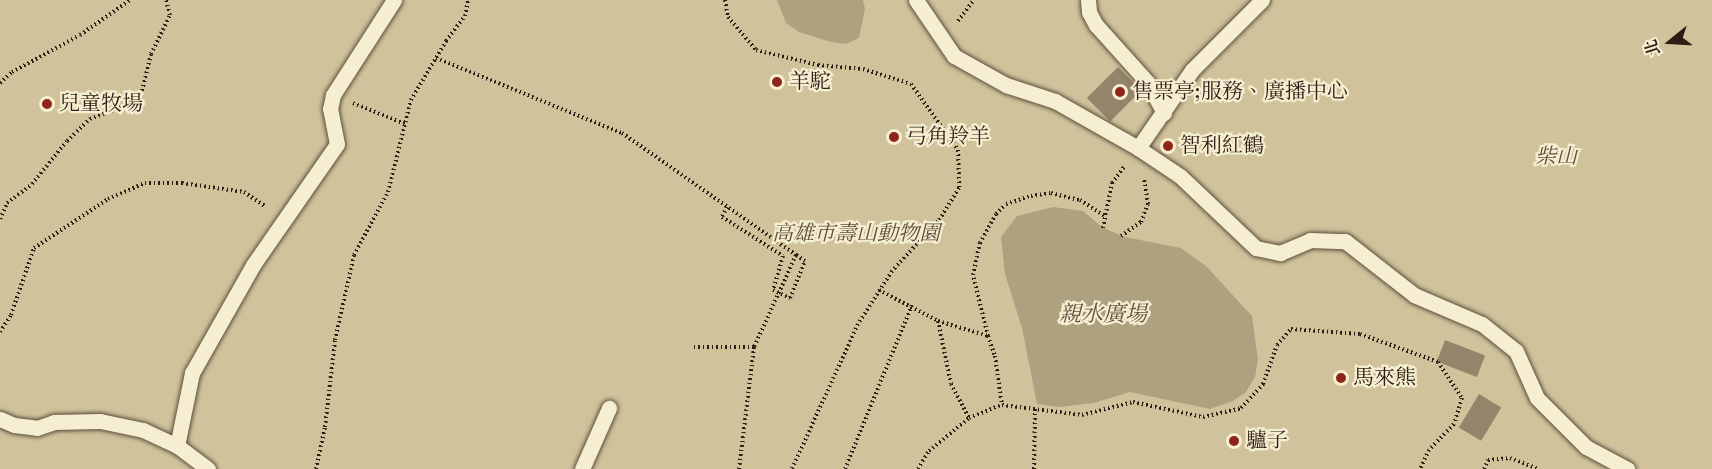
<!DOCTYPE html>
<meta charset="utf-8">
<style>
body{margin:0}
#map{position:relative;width:1712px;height:469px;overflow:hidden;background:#f1e5b8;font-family:"Libre Bodoni","Noto Serif TC",serif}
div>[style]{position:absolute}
.green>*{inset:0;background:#d0c39c;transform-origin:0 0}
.water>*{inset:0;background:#aea180}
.building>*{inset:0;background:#928569;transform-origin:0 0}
.path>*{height:4px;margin-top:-2px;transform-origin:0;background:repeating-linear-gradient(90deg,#2c1e14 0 1.5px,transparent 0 4.5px)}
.roads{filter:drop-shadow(0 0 2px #5d503d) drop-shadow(0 0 2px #5d503d)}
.service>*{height:15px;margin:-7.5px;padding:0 7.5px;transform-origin:7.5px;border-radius:7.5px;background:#f6eed1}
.path-bridge>*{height:4px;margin-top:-2px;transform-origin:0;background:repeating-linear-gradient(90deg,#2c1e14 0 1.5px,transparent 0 4.5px)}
.dots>*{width:16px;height:16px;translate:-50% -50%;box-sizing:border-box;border:3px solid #f6eed1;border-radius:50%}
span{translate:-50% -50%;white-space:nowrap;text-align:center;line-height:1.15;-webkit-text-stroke:4.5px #f6eed1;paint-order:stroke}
.poi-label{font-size:21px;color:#2c1e14}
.left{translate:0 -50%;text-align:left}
.park-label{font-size:21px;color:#5d503d;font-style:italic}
.water-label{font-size:22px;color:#60523f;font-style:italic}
.north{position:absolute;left:1640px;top:12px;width:60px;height:60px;-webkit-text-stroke:4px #f6eed1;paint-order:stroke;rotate:252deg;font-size:16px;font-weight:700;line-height:24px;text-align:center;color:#2c1e14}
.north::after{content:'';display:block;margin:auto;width:21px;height:27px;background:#2c1e14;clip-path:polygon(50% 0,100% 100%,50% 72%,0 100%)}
</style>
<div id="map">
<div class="green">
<i style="left:0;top:0;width:1712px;height:469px"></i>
</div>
<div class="water">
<i style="clip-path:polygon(777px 0,863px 0,865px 9px,859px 38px,846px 44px,831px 42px,799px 32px,786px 23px)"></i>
<i style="clip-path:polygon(1053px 207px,1083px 211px,1103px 228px,1125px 237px,1181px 248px,1206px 266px,1252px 316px,1258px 360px,1255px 377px,1246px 392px,1233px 401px,1210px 409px,1130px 392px,1094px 403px,1059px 407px,1037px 404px,1022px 328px,1005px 274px,1001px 237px,1017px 216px)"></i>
</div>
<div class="building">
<i style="left:1118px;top:67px;width:33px;height:44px;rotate:45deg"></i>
<i style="left:1445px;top:340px;width:43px;height:23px;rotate:21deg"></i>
<i style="left:1479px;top:394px;width:26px;height:39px;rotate:31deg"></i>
</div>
<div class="path">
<i style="left:725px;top:0;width:17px;rotate:80deg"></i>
<i style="left:728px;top:17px;width:43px;rotate:49.7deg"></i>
<i style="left:756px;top:50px;width:64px;rotate:13.6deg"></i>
<i style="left:818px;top:65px;width:45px;rotate:5.1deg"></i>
<i style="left:863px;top:69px;width:50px;rotate:17.4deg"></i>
<i style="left:911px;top:84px;width:81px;rotate:54.5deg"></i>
<i style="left:958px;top:150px;width:38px;rotate:88deg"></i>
<i style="left:959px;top:188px;width:39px;rotate:122deg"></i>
<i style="left:938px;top:221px;width:68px;rotate:132.6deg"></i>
<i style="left:892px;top:271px;width:63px;rotate:122.7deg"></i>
<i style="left:858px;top:324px;width:159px;rotate:114.5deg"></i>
<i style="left:958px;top:21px;width:26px;rotate:-53deg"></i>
<i style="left:0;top:83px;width:16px;rotate:-43deg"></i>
<i style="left:12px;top:72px;width:77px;rotate:-28.6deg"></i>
<i style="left:80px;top:35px;width:61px;rotate:-35deg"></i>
<i style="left:353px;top:103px;width:56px;rotate:22deg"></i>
<i style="left:727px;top:207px;width:11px;rotate:117deg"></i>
<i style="left:722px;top:217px;width:72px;rotate:32.6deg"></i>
<i style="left:783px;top:256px;width:35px;rotate:106deg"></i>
<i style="left:773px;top:290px;width:19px;rotate:25deg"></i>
<i style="left:790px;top:298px;width:40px;rotate:-68deg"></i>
<i style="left:805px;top:261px;width:11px;rotate:-146deg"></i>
<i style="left:0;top:219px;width:17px;rotate:-66deg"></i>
<i style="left:7px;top:203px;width:31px;rotate:-37deg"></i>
<i style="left:32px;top:184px;width:55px;rotate:-50.9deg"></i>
<i style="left:67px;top:141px;width:32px;rotate:-44deg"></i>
<i style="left:90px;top:119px;width:39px;rotate:-21deg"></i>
<i style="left:126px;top:105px;width:18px;rotate:-34deg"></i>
<i style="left:141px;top:95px;width:42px;rotate:-76.3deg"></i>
<i style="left:151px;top:54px;width:43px;rotate:-64deg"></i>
<i style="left:170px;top:15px;width:16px;rotate:-105deg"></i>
<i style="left:1103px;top:228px;width:46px;rotate:-78.7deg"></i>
<i style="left:1112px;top:183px;width:21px;rotate:-53deg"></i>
<i style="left:1121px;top:236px;width:24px;rotate:-35deg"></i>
<i style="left:1141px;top:222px;width:19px;rotate:-69deg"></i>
<i style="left:1148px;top:204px;width:26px;rotate:-99deg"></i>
<i style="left:879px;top:290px;width:67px;rotate:27.7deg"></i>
<i style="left:938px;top:321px;width:52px;rotate:16.7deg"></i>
<i style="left:988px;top:336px;width:21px;rotate:71deg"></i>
<i style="left:995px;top:356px;width:49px;rotate:81.9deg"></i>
<i style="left:938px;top:321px;width:64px;rotate:78.3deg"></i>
<i style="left:951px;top:384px;width:38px;rotate:62deg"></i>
<i style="left:0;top:332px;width:20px;rotate:-57deg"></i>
<i style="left:11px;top:315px;width:71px;rotate:-71.1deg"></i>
<i style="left:34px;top:248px;width:89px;rotate:-33.5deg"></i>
<i style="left:108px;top:199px;width:40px;rotate:-23.4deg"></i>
<i style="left:145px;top:183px;width:37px"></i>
<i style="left:182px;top:183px;width:63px;rotate:8.3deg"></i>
<i style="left:244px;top:192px;width:25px;rotate:34deg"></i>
<i style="left:988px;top:336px;width:63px;rotate:-103.8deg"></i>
<i style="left:973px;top:275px;width:33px;rotate:-78deg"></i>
<i style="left:980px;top:243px;width:33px;rotate:-61deg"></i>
<i style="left:996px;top:214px;width:14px;rotate:-45deg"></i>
<i style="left:1006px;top:204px;width:26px;rotate:-18deg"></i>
<i style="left:1031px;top:196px;width:20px;rotate:-9deg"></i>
<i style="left:1051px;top:193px;width:30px;rotate:14deg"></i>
<i style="left:1080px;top:200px;width:31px;rotate:33deg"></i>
<i style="left:694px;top:347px;width:60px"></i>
<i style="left:316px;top:469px;width:43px;rotate:-77.9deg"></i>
<i style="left:325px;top:427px;width:88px;rotate:-83.4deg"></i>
<i style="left:335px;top:340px;width:87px;rotate:-77.4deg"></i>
<i style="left:354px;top:255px;width:72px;rotate:-61.6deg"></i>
<i style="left:388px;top:192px;width:95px;rotate:-76deg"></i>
<i style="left:411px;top:100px;width:69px;rotate:-59.3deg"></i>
<i style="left:446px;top:41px;width:31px;rotate:-53deg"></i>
<i style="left:465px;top:16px;width:16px;rotate:-79deg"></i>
<i style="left:845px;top:469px;width:177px;rotate:-67.8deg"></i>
<i style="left:918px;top:469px;width:21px;rotate:-59deg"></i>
<i style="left:929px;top:451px;width:52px;rotate:-39.5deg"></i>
<i style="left:969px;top:418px;width:35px;rotate:-22deg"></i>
<i style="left:1002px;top:405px;width:81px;rotate:7.1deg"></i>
<i style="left:1082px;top:415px;width:53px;rotate:-14.3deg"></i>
<i style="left:1133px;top:402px;width:72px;rotate:12.1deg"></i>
<i style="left:1203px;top:417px;width:39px;rotate:-13deg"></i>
<i style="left:1241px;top:408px;width:33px;rotate:-47deg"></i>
<i style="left:1263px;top:384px;width:41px;rotate:-70.3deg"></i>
<i style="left:1277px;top:345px;width:21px;rotate:-49deg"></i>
<i style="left:1291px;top:329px;width:69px;rotate:4.1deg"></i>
<i style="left:1360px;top:334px;width:83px;rotate:19.7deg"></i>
<i style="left:1438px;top:362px;width:43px;rotate:56.3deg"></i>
<i style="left:1462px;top:398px;width:27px;rotate:107deg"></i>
<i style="left:1454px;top:424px;width:36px;rotate:134deg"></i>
<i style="left:1429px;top:450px;width:21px;rotate:115deg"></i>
<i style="left:1034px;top:469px;width:60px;rotate:-89deg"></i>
<i style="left:1484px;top:469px;width:10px;rotate:-66deg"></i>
<i style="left:1488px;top:460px;width:22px;rotate:-5deg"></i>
<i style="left:1510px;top:458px;width:31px;rotate:21deg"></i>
</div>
<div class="roads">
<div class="service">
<i style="left:916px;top:0;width:68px;rotate:55.8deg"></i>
<i style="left:954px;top:56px;width:60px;rotate:29.1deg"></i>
<i style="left:1006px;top:85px;width:52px;rotate:18.1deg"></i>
<i style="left:1055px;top:101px;width:95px;rotate:29.5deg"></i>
<i style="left:1138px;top:148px;width:50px;rotate:33.7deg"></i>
<i style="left:1180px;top:176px;width:105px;rotate:43.5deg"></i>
<i style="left:1256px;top:248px;width:25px;rotate:12deg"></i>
<i style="left:1280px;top:253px;width:33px;rotate:-23deg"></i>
<i style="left:1310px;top:240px;width:35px;rotate:2deg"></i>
<i style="left:1345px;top:241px;width:88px;rotate:38deg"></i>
<i style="left:1414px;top:295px;width:74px;rotate:23.1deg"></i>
<i style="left:1482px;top:324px;width:43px;rotate:38.5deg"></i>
<i style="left:1516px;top:351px;width:51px;rotate:65.9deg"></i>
<i style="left:1537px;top:398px;width:69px;rotate:45deg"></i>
<i style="left:1586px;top:447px;width:47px;rotate:28.2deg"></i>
<i style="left:1088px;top:0;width:12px;rotate:85deg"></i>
<i style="left:1089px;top:12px;width:15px;rotate:62deg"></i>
<i style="left:1096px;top:25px;width:78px;rotate:48.1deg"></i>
<i style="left:1148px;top:83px;width:34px;rotate:62deg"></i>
<i style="left:1138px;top:148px;width:95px;rotate:-55.3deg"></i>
<i style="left:1192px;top:70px;width:99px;rotate:-45deg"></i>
<i style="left:0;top:419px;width:15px;rotate:23deg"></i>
<i style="left:14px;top:425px;width:23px;rotate:7deg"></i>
<i style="left:37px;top:428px;width:18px;rotate:-19deg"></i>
<i style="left:54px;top:422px;width:46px;rotate:-1.2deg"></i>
<i style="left:100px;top:421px;width:44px;rotate:11.8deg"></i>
<i style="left:143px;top:430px;width:38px;rotate:25deg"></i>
<i style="left:208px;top:469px;width:39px;rotate:-143deg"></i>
<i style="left:177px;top:446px;width:75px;rotate:-78.4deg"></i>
<i style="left:192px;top:373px;width:124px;rotate:-60.5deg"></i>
<i style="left:253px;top:265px;width:147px;rotate:-55.2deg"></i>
<i style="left:337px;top:144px;width:36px;rotate:-101deg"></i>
<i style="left:330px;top:109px;width:14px;rotate:-78deg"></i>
<i style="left:333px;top:95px;width:113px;rotate:-57.3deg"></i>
<i style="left:582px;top:469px;width:67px;rotate:-66.1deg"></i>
</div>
</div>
<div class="path-bridge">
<i style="left:436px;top:58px;width:201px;rotate:22deg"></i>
<i style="left:622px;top:133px;width:213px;rotate:35deg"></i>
<i style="left:796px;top:255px;width:101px;rotate:114.5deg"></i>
<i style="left:754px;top:347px;width:123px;rotate:97deg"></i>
</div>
<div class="dots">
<i style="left:777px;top:82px;background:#8f2418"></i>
<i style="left:1120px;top:92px;background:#8f2418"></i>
<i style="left:47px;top:104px;background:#8f2418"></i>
<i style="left:894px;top:137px;background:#8f2418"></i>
<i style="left:1168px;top:146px;background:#8f2418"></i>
<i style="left:1341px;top:378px;background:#8f2418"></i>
<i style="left:1234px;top:441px;background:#8f2418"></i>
</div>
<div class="poi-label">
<span class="left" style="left:789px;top:82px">羊駝</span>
<span class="left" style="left:1132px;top:92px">售票亭;服務、廣播中心</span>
<span class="left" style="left:59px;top:104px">兒童牧場</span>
<span class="left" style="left:906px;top:137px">弓角羚羊</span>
<span class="left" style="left:1180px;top:146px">智利紅鶴</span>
<span class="left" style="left:1353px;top:378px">馬來熊</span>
<span class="left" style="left:1246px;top:441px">驢子</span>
</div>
<div class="park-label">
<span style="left:1556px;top:157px">柴山</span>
<span style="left:856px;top:234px">高雄市壽山動物園</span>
</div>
<div class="water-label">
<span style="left:1103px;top:315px">親水廣場</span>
</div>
<div class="north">北</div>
</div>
